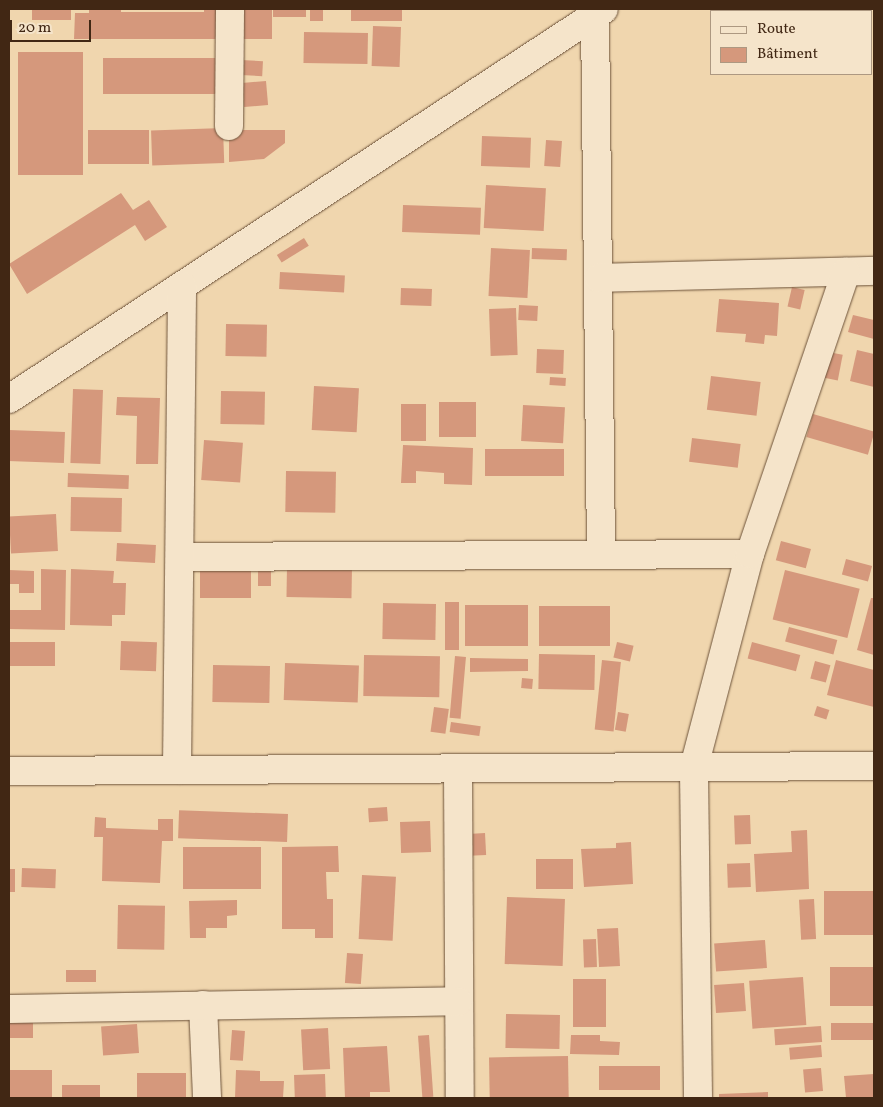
<!DOCTYPE html>
<meta charset="utf-8">
<style>
body{margin:0}
#map{position:relative;width:883px;height:1107px;overflow:hidden;background:#f0d6ae;font-family:Vollkorn,serif}
div>[style]{position:absolute}
.building>*{inset:0;background:#d5987c;transform-origin:0 0}
.roads{filter:drop-shadow(0 0 1px #6d533a) drop-shadow(0 0 1px #6d533a)}
.minor>*{height:28px;margin:-14px;padding:0 14px;transform-origin:14px;border-radius:14px;background:#f5e4ca}
.tertiary>*{height:28px;margin:-14px;padding:0 14px;transform-origin:14px;border-radius:14px;background:#f5e4ca}
span{translate:-50% -50%;white-space:nowrap;text-align:center;line-height:1.15;-webkit-text-stroke:4px #f5e4ca;paint-order:stroke}
.frame{position:absolute;inset:0;border:10px solid #412714;pointer-events:none}
.legend{position:absolute;left:710px;top:10px;width:162px;height:65px;box-sizing:border-box;background:#f5e4ca;border:1px solid #ad9881;margin:0;padding:6px 9px;list-style:none;font-size:15px;color:#412714}
.legend li{display:flex;align-items:center;gap:10px;height:25px}
.legend b{width:25px;border:1px solid #ad9881}
.scale{position:absolute;left:10px;top:20px;width:81px;height:22px;box-sizing:border-box;border:2px solid #412714;border-top:0;padding-left:6px;font-size:15px;line-height:18px;white-space:nowrap;color:#412714;-webkit-text-stroke:4px #f5e4ca;paint-order:stroke}
</style>
<div id="map">
<div class="building">
<i style="left:32px;top:9px;width:39px;height:11px"></i>
<i style="clip-path:polygon(89px 9px,121px 9px,121px 12px,204px 12px,204px 9px,223px 9px,223px 39px,74px 39px,75px 13px,89px 13px)"></i>
<i style="left:243px;top:9px;width:29px;height:30px"></i>
<i style="left:273px;top:9px;width:33px;height:8px"></i>
<i style="left:310px;top:9px;width:13px;height:12px"></i>
<i style="left:351px;top:9px;width:51px;height:12px"></i>
<i style="left:373px;top:26px;width:28px;height:40px;rotate:2deg"></i>
<i style="left:304px;top:32px;width:64px;height:31px;rotate:1deg"></i>
<i style="left:83px;top:52px;width:123px;height:65px;rotate:90deg"></i>
<i style="left:103px;top:58px;width:121px;height:36px"></i>
<i style="left:241px;top:60px;width:22px;height:15px;rotate:3deg"></i>
<i style="left:266px;top:81px;width:24px;height:24px;rotate:85deg"></i>
<i style="left:223px;top:128px;width:35px;height:72px;rotate:88deg"></i>
<i style="left:88px;top:130px;width:61px;height:34px"></i>
<i style="clip-path:polygon(229px 130px,285px 130px,285px 143px,264px 159px,229px 162px)"></i>
<i style="left:482px;top:136px;width:49px;height:30px;rotate:2deg"></i>
<i style="left:546px;top:140px;width:16px;height:26px;rotate:4deg"></i>
<i style="left:486px;top:185px;width:60px;height:43px;rotate:3deg"></i>
<i style="clip-path:polygon(121px 193px,133px 210px,149px 200px,167px 227px,145px 241px,135px 225px,27px 294px,9px 264px)"></i>
<i style="left:403px;top:205px;width:78px;height:27px;rotate:2deg"></i>
<i style="left:304px;top:238px;width:9px;height:32px;rotate:58deg"></i>
<i style="left:491px;top:248px;width:39px;height:48px;rotate:3deg"></i>
<i style="left:532px;top:248px;width:35px;height:11px;rotate:2deg"></i>
<i style="left:280px;top:272px;width:65px;height:17px;rotate:3deg"></i>
<i style="left:792px;top:287px;width:13px;height:20px;rotate:13deg"></i>
<i style="left:401px;top:288px;width:31px;height:17px;rotate:2deg"></i>
<i style="clip-path:polygon(719px 299px,779px 303px,777px 336px,765px 335px,764px 344px,745px 342px,746px 334px,716px 332px)"></i>
<i style="left:519px;top:305px;width:19px;height:15px;rotate:3deg"></i>
<i style="left:516px;top:308px;width:47px;height:27px;rotate:88deg"></i>
<i style="clip-path:polygon(853px 315px,874px 320px,874px 339px,848px 332px)"></i>
<i style="left:226px;top:324px;width:41px;height:32px;rotate:1deg"></i>
<i style="left:537px;top:349px;width:27px;height:24px;rotate:2deg"></i>
<i style="clip-path:polygon(857px 350px,874px 354px,874px 387px,850px 381px)"></i>
<i style="left:828px;top:352px;width:15px;height:26px;rotate:11deg"></i>
<i style="left:711px;top:376px;width:50px;height:34px;rotate:7deg"></i>
<i style="left:550px;top:377px;width:16px;height:8px;rotate:4deg"></i>
<i style="left:314px;top:386px;width:45px;height:44px;rotate:3deg"></i>
<i style="left:73px;top:389px;width:30px;height:74px;rotate:2deg"></i>
<i style="left:221px;top:391px;width:44px;height:33px;rotate:1deg"></i>
<i style="clip-path:polygon(117px 397px,160px 398px,158px 464px,136px 464px,137px 416px,116px 415px)"></i>
<i style="left:439px;top:402px;width:37px;height:35px"></i>
<i style="left:401px;top:404px;width:25px;height:37px"></i>
<i style="left:523px;top:405px;width:42px;height:36px;rotate:3deg"></i>
<i style="left:813px;top:414px;width:64px;height:24px;rotate:16deg"></i>
<i style="left:9px;top:430px;width:56px;height:31px;rotate:2deg"></i>
<i style="left:692px;top:438px;width:49px;height:24px;rotate:7deg"></i>
<i style="left:204px;top:440px;width:39px;height:40px;rotate:4deg"></i>
<i style="clip-path:polygon(403px 445px,473px 448px,472px 485px,444px 484px,444px 473px,416px 471px,416px 483px,401px 483px)"></i>
<i style="left:485px;top:449px;width:79px;height:27px"></i>
<i style="left:286px;top:471px;width:50px;height:41px;rotate:1deg"></i>
<i style="left:68px;top:473px;width:61px;height:14px;rotate:2deg"></i>
<i style="left:71px;top:497px;width:51px;height:34px;rotate:1deg"></i>
<i style="left:56px;top:514px;width:37px;height:47px;rotate:87deg"></i>
<i style="left:781px;top:541px;width:31px;height:20px;rotate:15deg"></i>
<i style="left:117px;top:543px;width:39px;height:18px;rotate:3deg"></i>
<i style="left:846px;top:559px;width:27px;height:16px;rotate:15deg"></i>
<i style="left:287px;top:567px;width:65px;height:30px;rotate:1deg"></i>
<i style="left:200px;top:568px;width:51px;height:30px"></i>
<i style="left:258px;top:568px;width:13px;height:18px"></i>
<i style="clip-path:polygon(41px 569px,66px 570px,65px 630px,9px 629px,9px 610px,41px 610px)"></i>
<i style="clip-path:polygon(71px 569px,114px 571px,113px 583px,126px 583px,125px 615px,112px 615px,112px 626px,70px 625px)"></i>
<i style="clip-path:polygon(9px 570px,34px 571px,34px 593px,19px 593px,19px 584px,9px 584px)"></i>
<i style="left:785px;top:570px;width:77px;height:51px;rotate:14deg"></i>
<i style="clip-path:polygon(871px 598px,874px 598px,874px 655px,857px 650px)"></i>
<i style="left:445px;top:602px;width:14px;height:48px"></i>
<i style="left:383px;top:603px;width:53px;height:36px;rotate:1deg"></i>
<i style="left:465px;top:605px;width:63px;height:41px"></i>
<i style="left:539px;top:606px;width:71px;height:40px"></i>
<i style="left:789px;top:627px;width:50px;height:15px;rotate:15deg"></i>
<i style="left:121px;top:641px;width:36px;height:29px;rotate:2deg"></i>
<i style="left:9px;top:642px;width:46px;height:24px"></i>
<i style="left:617px;top:642px;width:17px;height:16px;rotate:13deg"></i>
<i style="left:752px;top:642px;width:50px;height:17px;rotate:15deg"></i>
<i style="left:539px;top:654px;width:56px;height:35px;rotate:1deg"></i>
<i style="left:364px;top:655px;width:76px;height:41px;rotate:1deg"></i>
<i style="left:455px;top:656px;width:11px;height:62px;rotate:5deg"></i>
<i style="clip-path:polygon(470px 658px,528px 659px,528px 671px,470px 672px)"></i>
<i style="left:602px;top:660px;width:19px;height:70px;rotate:6deg"></i>
<i style="clip-path:polygon(836px 660px,874px 670px,874px 707px,827px 695px)"></i>
<i style="left:815px;top:661px;width:16px;height:18px;rotate:15deg"></i>
<i style="left:285px;top:663px;width:74px;height:37px;rotate:2deg"></i>
<i style="left:213px;top:665px;width:57px;height:37px;rotate:1deg"></i>
<i style="left:522px;top:678px;width:11px;height:10px;rotate:5deg"></i>
<i style="left:817px;top:706px;width:13px;height:10px;rotate:18deg"></i>
<i style="left:434px;top:707px;width:15px;height:25px;rotate:8deg"></i>
<i style="left:618px;top:712px;width:11px;height:18px;rotate:10deg"></i>
<i style="left:451px;top:722px;width:30px;height:10px;rotate:8deg"></i>
<i style="left:387px;top:807px;width:14px;height:19px;rotate:86deg"></i>
<i style="left:288px;top:814px;width:28px;height:109px;rotate:92deg"></i>
<i style="left:750px;top:815px;width:29px;height:16px;rotate:88deg"></i>
<i style="clip-path:polygon(95px 817px,106px 818px,106px 828px,158px 830px,158px 819px,173px 819px,173px 841px,162px 841px,160px 883px,102px 881px,103px 837px,94px 837px)"></i>
<i style="left:430px;top:821px;width:31px;height:30px;rotate:88deg"></i>
<i style="clip-path:polygon(807px 830px,809px 889px,756px 892px,754px 854px,792px 852px,791px 831px)"></i>
<i style="left:485px;top:833px;width:22px;height:17px;rotate:87deg"></i>
<i style="clip-path:polygon(631px 842px,633px 884px,584px 887px,581px 849px,616px 848px,616px 843px)"></i>
<i style="clip-path:polygon(338px 846px,339px 872px,326px 872px,327px 899px,333px 899px,333px 938px,315px 938px,315px 929px,282px 929px,282px 847px)"></i>
<i style="left:183px;top:847px;width:78px;height:42px"></i>
<i style="left:536px;top:859px;width:37px;height:30px"></i>
<i style="left:750px;top:863px;width:24px;height:23px;rotate:88deg"></i>
<i style="left:22px;top:868px;width:34px;height:19px;rotate:2deg"></i>
<i style="left:15px;top:869px;width:23px;height:6px;rotate:90deg"></i>
<i style="left:362px;top:875px;width:34px;height:64px;rotate:3deg"></i>
<i style="left:874px;top:891px;width:44px;height:50px;rotate:90deg"></i>
<i style="left:507px;top:897px;width:58px;height:67px;rotate:2deg"></i>
<i style="left:814px;top:899px;width:40px;height:15px;rotate:87deg"></i>
<i style="clip-path:polygon(237px 900px,237px 915px,227px 916px,227px 928px,206px 928px,206px 938px,190px 938px,189px 901px)"></i>
<i style="left:118px;top:905px;width:47px;height:44px;rotate:1deg"></i>
<i style="left:618px;top:928px;width:38px;height:21px;rotate:87deg"></i>
<i style="left:596px;top:939px;width:28px;height:13px;rotate:88deg"></i>
<i style="left:765px;top:940px;width:28px;height:51px;rotate:86deg"></i>
<i style="left:347px;top:953px;width:16px;height:30px;rotate:4deg"></i>
<i style="left:874px;top:967px;width:39px;height:44px;rotate:90deg"></i>
<i style="left:96px;top:970px;width:12px;height:30px;rotate:90deg"></i>
<i style="left:803px;top:977px;width:48px;height:54px;rotate:86deg"></i>
<i style="left:573px;top:979px;width:33px;height:48px"></i>
<i style="left:744px;top:983px;width:28px;height:30px;rotate:86deg"></i>
<i style="left:506px;top:1014px;width:54px;height:34px;rotate:1deg"></i>
<i style="left:9px;top:1016px;width:24px;height:22px"></i>
<i style="left:874px;top:1023px;width:17px;height:43px;rotate:90deg"></i>
<i style="left:137px;top:1024px;width:29px;height:36px;rotate:86deg"></i>
<i style="left:821px;top:1026px;width:16px;height:47px;rotate:86deg"></i>
<i style="left:328px;top:1028px;width:41px;height:27px;rotate:87deg"></i>
<i style="left:232px;top:1030px;width:13px;height:30px;rotate:4deg"></i>
<i style="left:429px;top:1035px;width:62px;height:11px;rotate:86deg"></i>
<i style="clip-path:polygon(571px 1035px,600px 1035px,600px 1041px,620px 1042px,619px 1055px,570px 1054px)"></i>
<i style="left:821px;top:1045px;width:12px;height:32px;rotate:85deg"></i>
<i style="clip-path:polygon(387px 1046px,390px 1092px,370px 1092px,370px 1098px,345px 1098px,343px 1048px)"></i>
<i style="left:568px;top:1056px;width:42px;height:79px;rotate:89deg"></i>
<i style="left:599px;top:1066px;width:61px;height:24px"></i>
<i style="left:821px;top:1068px;width:23px;height:18px;rotate:85deg"></i>
<i style="left:9px;top:1070px;width:43px;height:28px"></i>
<i style="clip-path:polygon(236px 1070px,260px 1071px,260px 1081px,284px 1081px,283px 1098px,235px 1098px)"></i>
<i style="left:137px;top:1073px;width:49px;height:25px"></i>
<i style="left:325px;top:1074px;width:24px;height:31px;rotate:88deg"></i>
<i style="clip-path:polygon(874px 1074px,874px 1098px,846px 1098px,844px 1076px)"></i>
<i style="left:100px;top:1085px;width:13px;height:38px;rotate:90deg"></i>
<i style="clip-path:polygon(768px 1092px,768px 1098px,719px 1098px,719px 1094px)"></i>
</div>
<div class="roads">
<div class="minor">
<i style="left:595px;top:15px;width:539px;rotate:89.36deg"></i>
<i style="left:229px;top:126px;width:117px;rotate:-89.5deg"></i>
<i style="left:599px;top:278px;width:275px;rotate:-1.5deg"></i>
<i style="left:9px;top:399px;width:711px;rotate:-33.24deg"></i>
<i style="left:180px;top:557px;width:570px;rotate:-0.3deg"></i>
<i style="left:458px;top:768px;width:330px;rotate:89.7deg"></i>
<i style="left:177px;top:770px;width:484px;rotate:-89.4deg"></i>
<i style="left:203px;top:1005px;width:93px;rotate:87.5deg"></i>
<i style="left:9px;top:1009px;width:449px;rotate:-1deg"></i>
<i style="left:698px;top:1098px;width:331px;rotate:-90.7deg"></i>
<i style="left:694px;top:767px;width:220px;rotate:-75.3deg"></i>
<i style="left:750px;top:554px;width:298px;rotate:-71.2deg"></i>
</div>
<div class="tertiary">
<i style="left:9px;top:771px;width:865px;rotate:-0.33deg"></i>
</div>
</div>
<div class="frame"></div>
<ul class="legend">
<li><b style="height:6px;background:#f5e4ca"></b>Route</li>
<li><b style="height:14px;background:#d5987c"></b>Bâtiment</li>
</ul>
<div class="scale">20 m</div>
</div>
